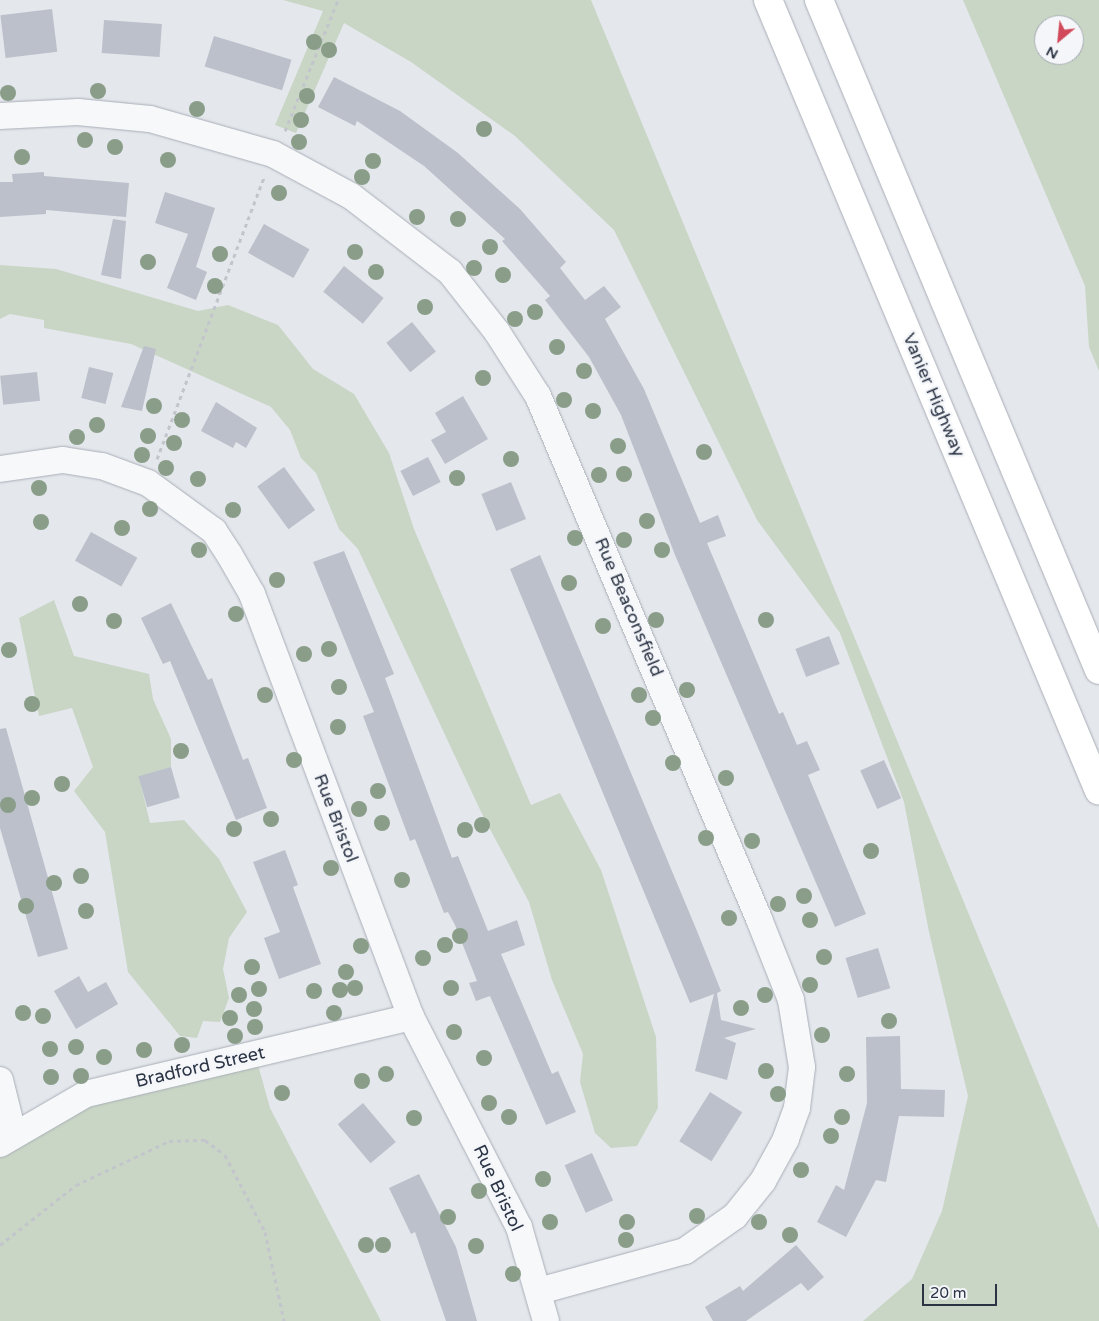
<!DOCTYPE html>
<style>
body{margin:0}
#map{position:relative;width:1099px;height:1321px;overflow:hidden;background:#e4e7ec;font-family:"Varela Round",sans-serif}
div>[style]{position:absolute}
.green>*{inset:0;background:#c9d6c5}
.building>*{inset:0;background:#bbc0ca;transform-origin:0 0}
.path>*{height:3px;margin-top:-1.5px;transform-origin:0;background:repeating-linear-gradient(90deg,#c2c5cb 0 4px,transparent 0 8px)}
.roads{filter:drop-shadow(0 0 1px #a9aeb7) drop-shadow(0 0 1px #a9aeb7)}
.minor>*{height:26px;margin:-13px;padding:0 13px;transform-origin:13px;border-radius:13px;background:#f7f8fa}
.motorway>*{height:28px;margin:-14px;padding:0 14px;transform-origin:14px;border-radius:14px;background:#fff}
.trees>*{width:16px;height:16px;margin:-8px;border-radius:50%;background:#899d89}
span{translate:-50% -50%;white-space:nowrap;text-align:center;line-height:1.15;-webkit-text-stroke:5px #f4f6f9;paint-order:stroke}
.street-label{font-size:18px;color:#2b3445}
.north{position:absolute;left:1034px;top:15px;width:50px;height:50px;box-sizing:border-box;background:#f4f6f9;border:1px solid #a4a8b1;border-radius:50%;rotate:208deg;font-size:14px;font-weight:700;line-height:20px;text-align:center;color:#2b3445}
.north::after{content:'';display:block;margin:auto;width:18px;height:22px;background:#d1495b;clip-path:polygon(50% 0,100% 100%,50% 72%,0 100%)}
.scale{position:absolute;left:922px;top:1284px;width:75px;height:22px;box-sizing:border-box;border:2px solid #2b3445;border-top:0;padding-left:6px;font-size:15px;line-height:18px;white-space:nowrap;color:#2b3445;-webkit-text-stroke:4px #f4f6f9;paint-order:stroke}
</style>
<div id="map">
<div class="green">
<i style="clip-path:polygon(283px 0,591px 0,1099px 1229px,1099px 1321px,863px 1321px,912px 1279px,942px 1211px,968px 1096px,929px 932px,904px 802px,840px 633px,757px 520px,614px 230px,515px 136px,411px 62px,344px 23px,296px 133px,275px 125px,323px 11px)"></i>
<i style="clip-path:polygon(evenodd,963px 0,1099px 0,1099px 371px,1089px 347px,1085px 286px,963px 0,1044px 25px,1074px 25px,1074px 55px,1044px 55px,1044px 25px)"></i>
<i style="clip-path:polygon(0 265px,56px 269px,198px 311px,228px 305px,278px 325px,313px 369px,354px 394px,389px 453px,414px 529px,531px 805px,560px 793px,601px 870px,656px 1037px,658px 1108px,637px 1146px,611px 1148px,595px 1133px,580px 1082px,583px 1054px,552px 980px,529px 902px,483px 816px,358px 549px,339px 529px,316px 473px,301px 458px,290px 430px,271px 407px,131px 344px,44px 328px,44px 320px,10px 314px,0 319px)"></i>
<i style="clip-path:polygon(54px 600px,74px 656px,149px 674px,153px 699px,171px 739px,171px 767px,139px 777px,150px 823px,184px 820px,219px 859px,247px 912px,229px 938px,223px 969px,229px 998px,220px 1022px,203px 1021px,197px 1038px,180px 1036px,128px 972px,105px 832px,74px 791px,93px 767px,72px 708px,39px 716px,19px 618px)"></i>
<i style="clip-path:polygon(253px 1047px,270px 1108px,381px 1321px,0 1321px,0 1144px,13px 1133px)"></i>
</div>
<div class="building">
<i style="left:52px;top:9px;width:43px;height:52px;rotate:83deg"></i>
<i style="left:104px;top:20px;width:58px;height:33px;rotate:4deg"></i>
<i style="left:214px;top:36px;width:81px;height:32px;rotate:17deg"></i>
<i style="clip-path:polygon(334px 77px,400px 111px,458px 153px,520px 209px,566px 262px,560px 268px,585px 300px,604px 286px,621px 307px,605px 319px,644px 389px,700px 523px,718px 515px,726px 536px,707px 543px,779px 714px,783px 712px,797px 745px,807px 741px,820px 770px,808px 775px,866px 914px,835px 927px,675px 555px,621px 415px,589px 357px,545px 300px,550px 296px,502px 241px,505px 239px,424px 166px,357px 121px,355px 126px,318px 107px)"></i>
<i style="clip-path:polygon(44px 172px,44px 176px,129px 183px,126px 217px,46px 210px,46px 214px,0 217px,0 182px,13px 182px,12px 174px)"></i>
<i style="clip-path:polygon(165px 192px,215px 208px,196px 267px,207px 272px,196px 300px,167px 288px,188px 234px,155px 223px)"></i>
<i style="clip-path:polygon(113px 219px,126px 221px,121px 279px,101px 275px)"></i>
<i style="left:264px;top:224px;width:52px;height:33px;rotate:29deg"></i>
<i style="left:344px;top:266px;width:51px;height:33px;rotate:39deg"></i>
<i style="left:412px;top:322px;width:38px;height:33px;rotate:51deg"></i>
<i style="clip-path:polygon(144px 346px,156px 349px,142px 411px,121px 407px)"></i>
<i style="left:89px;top:367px;width:25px;height:32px;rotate:14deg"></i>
<i style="left:37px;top:372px;width:29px;height:37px;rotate:84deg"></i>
<i style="clip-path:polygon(463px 396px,488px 439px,445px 464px,431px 440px,446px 432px,435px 413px)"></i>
<i style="clip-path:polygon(216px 402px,257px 428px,246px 448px,236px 442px,233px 448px,201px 431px)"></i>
<i style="left:428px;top:457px;width:28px;height:31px;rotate:63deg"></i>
<i style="left:284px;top:467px;width:53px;height:33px;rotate:54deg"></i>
<i style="left:511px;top:482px;width:40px;height:32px;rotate:68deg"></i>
<i style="left:91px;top:532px;width:53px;height:33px;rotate:29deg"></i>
<i style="clip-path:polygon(344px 551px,394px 674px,385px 678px,452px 858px,458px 856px,488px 931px,517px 920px,525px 945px,501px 954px,552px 1074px,558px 1071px,576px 1112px,546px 1125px,490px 996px,476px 1001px,469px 983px,477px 981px,455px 925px,448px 912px,444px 913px,415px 839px,410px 841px,363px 716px,374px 712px,313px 562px)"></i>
<i style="clip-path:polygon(540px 555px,697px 931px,721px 991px,717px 993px,721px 1020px,756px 1029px,724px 1038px,736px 1043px,727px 1080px,695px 1071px,714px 994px,690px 1003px,510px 569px)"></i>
<i style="clip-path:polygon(171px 603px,208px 680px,212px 678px,243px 760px,248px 758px,267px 808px,236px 820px,170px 661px,163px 664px,141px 618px)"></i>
<i style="left:829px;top:636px;width:30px;height:36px;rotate:69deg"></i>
<i style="clip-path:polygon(6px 728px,68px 949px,38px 957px,0 828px,0 729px)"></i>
<i style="left:884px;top:760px;width:42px;height:26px;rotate:66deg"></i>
<i style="left:171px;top:767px;width:32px;height:34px;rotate:74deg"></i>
<i style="clip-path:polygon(285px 850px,298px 885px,293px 887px,321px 964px,279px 979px,264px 938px,280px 932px,253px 862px)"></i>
<i style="left:878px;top:948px;width:42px;height:34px;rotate:73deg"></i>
<i style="clip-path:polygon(79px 976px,88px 992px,106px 982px,118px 1004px,76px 1029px,54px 991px)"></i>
<i style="clip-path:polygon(900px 1036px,901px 1089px,945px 1090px,944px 1117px,899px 1116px,886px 1182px,876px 1180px,846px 1237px,817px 1222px,836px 1185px,844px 1190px,867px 1103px,866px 1037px)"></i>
<i style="left:710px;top:1092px;width:38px;height:58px;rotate:32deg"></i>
<i style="left:363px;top:1103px;width:51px;height:33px;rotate:50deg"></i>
<i style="left:592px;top:1153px;width:52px;height:30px;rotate:66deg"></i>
<i style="clip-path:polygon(419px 1174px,456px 1247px,477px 1321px,446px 1321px,415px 1232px,411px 1234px,389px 1188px)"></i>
<i style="clip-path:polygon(796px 1245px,824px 1277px,808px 1291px,801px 1283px,746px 1321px,713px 1321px,705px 1307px,740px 1286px,743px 1291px)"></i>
</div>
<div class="path">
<i style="left:285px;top:131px;width:141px;rotate:-68deg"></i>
<i style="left:157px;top:459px;width:301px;rotate:-69.2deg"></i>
<i style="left:0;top:1245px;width:97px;rotate:-38.3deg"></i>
<i style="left:76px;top:1185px;width:103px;rotate:-25.3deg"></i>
<i style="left:169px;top:1141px;width:36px;rotate:-2deg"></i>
<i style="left:205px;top:1140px;width:25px;rotate:37deg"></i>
<i style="left:225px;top:1155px;width:87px;rotate:62.5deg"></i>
<i style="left:265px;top:1232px;width:91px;rotate:77.9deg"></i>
</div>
<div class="roads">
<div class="minor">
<i style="left:0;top:116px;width:78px;rotate:-2.9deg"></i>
<i style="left:78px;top:112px;width:72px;rotate:5.6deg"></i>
<i style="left:150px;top:119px;width:128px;rotate:15.9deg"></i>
<i style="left:273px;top:154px;width:89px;rotate:28.3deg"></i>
<i style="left:351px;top:196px;width:125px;rotate:37.5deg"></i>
<i style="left:450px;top:272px;width:76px;rotate:51.9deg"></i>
<i style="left:497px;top:332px;width:76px;rotate:57.4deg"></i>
<i style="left:538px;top:396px;width:568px;rotate:67.09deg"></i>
<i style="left:759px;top:919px;width:87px;rotate:68.4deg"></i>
<i style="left:791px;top:1000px;width:68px;rotate:80.7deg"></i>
<i style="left:802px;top:1067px;width:41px;rotate:97deg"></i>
<i style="left:797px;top:1108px;width:33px;rotate:110deg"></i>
<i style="left:786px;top:1139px;width:48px;rotate:118.7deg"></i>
<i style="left:763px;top:1181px;width:45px;rotate:128.7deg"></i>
<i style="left:735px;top:1216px;width:61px;rotate:145deg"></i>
<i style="left:685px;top:1251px;width:151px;rotate:164.7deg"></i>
<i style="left:0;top:469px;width:64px;rotate:-8.1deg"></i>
<i style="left:63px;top:460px;width:39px;rotate:9deg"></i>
<i style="left:102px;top:466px;width:49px;rotate:20.3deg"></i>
<i style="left:148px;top:483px;width:82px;rotate:36deg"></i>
<i style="left:214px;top:531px;width:27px;rotate:57deg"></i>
<i style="left:229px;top:554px;width:46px;rotate:60.1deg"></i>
<i style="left:252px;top:594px;width:452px;rotate:69.4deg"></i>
<i style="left:411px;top:1017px;width:236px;rotate:62.8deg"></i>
<i style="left:519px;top:1227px;width:98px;rotate:74deg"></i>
<i style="left:0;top:1080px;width:55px;rotate:76.2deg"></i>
<i style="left:0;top:1144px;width:99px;rotate:-30.2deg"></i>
<i style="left:86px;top:1094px;width:334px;rotate:-13.3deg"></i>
</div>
<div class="motorway">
<i style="left:768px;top:0;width:857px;rotate:67.29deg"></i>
<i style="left:819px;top:0;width:726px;rotate:67.32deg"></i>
</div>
</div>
<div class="trees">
<i style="left:314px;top:42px"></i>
<i style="left:329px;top:50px"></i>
<i style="left:98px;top:91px"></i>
<i style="left:8px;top:93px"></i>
<i style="left:307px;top:96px"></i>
<i style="left:197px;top:109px"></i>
<i style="left:301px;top:120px"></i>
<i style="left:484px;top:129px"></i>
<i style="left:85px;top:140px"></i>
<i style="left:299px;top:142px"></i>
<i style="left:115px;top:147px"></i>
<i style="left:22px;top:157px"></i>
<i style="left:168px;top:160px"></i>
<i style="left:373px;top:161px"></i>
<i style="left:362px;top:177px"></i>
<i style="left:279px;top:193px"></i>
<i style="left:417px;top:217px"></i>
<i style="left:458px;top:219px"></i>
<i style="left:490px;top:247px"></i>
<i style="left:355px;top:252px"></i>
<i style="left:220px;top:254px"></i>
<i style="left:148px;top:262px"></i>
<i style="left:474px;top:268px"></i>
<i style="left:376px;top:272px"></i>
<i style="left:503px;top:275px"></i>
<i style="left:215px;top:286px"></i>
<i style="left:425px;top:307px"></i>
<i style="left:535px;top:312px"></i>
<i style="left:515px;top:319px"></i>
<i style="left:557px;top:347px"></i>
<i style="left:584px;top:371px"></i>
<i style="left:483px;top:378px"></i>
<i style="left:564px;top:400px"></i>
<i style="left:154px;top:406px"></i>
<i style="left:593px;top:411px"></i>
<i style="left:182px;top:420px"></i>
<i style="left:97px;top:425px"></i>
<i style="left:148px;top:436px"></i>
<i style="left:77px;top:437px"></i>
<i style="left:174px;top:443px"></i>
<i style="left:618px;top:446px"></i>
<i style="left:704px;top:452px"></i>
<i style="left:142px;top:455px"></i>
<i style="left:511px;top:459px"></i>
<i style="left:166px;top:468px"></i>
<i style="left:624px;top:474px"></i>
<i style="left:599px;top:475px"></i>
<i style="left:457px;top:478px"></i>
<i style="left:198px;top:479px"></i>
<i style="left:39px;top:488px"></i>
<i style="left:150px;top:509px"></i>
<i style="left:233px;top:510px"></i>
<i style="left:647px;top:521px"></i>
<i style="left:41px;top:522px"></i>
<i style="left:122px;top:528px"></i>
<i style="left:575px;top:538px"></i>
<i style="left:624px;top:540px"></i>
<i style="left:199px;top:550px"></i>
<i style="left:662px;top:550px"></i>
<i style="left:277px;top:580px"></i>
<i style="left:569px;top:583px"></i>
<i style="left:80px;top:604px"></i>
<i style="left:236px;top:614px"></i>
<i style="left:656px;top:620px"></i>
<i style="left:766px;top:620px"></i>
<i style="left:114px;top:621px"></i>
<i style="left:603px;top:626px"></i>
<i style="left:329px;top:649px"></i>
<i style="left:9px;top:650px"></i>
<i style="left:304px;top:654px"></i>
<i style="left:339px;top:687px"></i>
<i style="left:687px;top:690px"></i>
<i style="left:265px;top:695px"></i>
<i style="left:639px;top:695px"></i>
<i style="left:32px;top:704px"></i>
<i style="left:653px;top:718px"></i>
<i style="left:338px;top:727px"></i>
<i style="left:181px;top:751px"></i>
<i style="left:294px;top:760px"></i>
<i style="left:673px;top:763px"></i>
<i style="left:726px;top:778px"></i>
<i style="left:62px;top:784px"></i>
<i style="left:378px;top:791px"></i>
<i style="left:32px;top:798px"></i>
<i style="left:8px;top:805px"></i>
<i style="left:359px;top:809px"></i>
<i style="left:271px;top:819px"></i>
<i style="left:382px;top:823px"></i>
<i style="left:482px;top:825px"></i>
<i style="left:234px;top:829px"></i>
<i style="left:465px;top:830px"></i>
<i style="left:706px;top:838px"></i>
<i style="left:752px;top:841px"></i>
<i style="left:871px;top:851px"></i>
<i style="left:331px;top:868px"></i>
<i style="left:81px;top:876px"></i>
<i style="left:402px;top:880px"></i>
<i style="left:54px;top:883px"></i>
<i style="left:804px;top:896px"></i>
<i style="left:778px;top:904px"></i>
<i style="left:26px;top:906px"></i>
<i style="left:86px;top:911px"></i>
<i style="left:729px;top:918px"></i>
<i style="left:810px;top:920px"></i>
<i style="left:460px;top:936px"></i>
<i style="left:445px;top:945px"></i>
<i style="left:361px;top:946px"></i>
<i style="left:824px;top:957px"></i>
<i style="left:423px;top:958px"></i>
<i style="left:252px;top:967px"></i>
<i style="left:346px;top:972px"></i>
<i style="left:810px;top:985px"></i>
<i style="left:355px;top:988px"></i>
<i style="left:451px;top:988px"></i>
<i style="left:259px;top:989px"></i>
<i style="left:340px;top:990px"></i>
<i style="left:314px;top:991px"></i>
<i style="left:239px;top:995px"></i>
<i style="left:765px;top:995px"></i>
<i style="left:741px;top:1008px"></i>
<i style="left:254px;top:1009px"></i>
<i style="left:23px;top:1013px"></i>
<i style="left:334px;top:1013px"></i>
<i style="left:43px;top:1016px"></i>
<i style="left:230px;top:1018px"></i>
<i style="left:889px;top:1021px"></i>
<i style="left:255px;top:1027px"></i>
<i style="left:454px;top:1032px"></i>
<i style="left:822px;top:1035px"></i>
<i style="left:235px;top:1036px"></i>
<i style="left:182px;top:1045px"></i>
<i style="left:76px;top:1047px"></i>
<i style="left:50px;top:1049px"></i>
<i style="left:144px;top:1050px"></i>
<i style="left:104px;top:1057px"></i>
<i style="left:484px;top:1058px"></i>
<i style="left:766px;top:1071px"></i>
<i style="left:386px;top:1074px"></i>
<i style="left:847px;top:1074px"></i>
<i style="left:81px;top:1076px"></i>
<i style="left:51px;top:1077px"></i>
<i style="left:362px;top:1081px"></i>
<i style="left:282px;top:1093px"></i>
<i style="left:778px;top:1094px"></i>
<i style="left:489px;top:1103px"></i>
<i style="left:509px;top:1117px"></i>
<i style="left:842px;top:1117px"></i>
<i style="left:414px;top:1118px"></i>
<i style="left:831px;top:1136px"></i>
<i style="left:801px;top:1170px"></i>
<i style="left:543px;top:1179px"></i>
<i style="left:479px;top:1191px"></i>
<i style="left:697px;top:1216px"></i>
<i style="left:448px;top:1217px"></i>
<i style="left:550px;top:1222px"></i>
<i style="left:627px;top:1222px"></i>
<i style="left:759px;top:1222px"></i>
<i style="left:790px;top:1235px"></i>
<i style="left:626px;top:1240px"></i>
<i style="left:366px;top:1245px"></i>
<i style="left:383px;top:1245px"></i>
<i style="left:476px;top:1246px"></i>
<i style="left:513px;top:1274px"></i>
</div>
<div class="street-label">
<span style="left:934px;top:395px;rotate:67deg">Vanier Highway</span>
<span style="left:629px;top:607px;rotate:67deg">Rue Beaconsfield</span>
<span style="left:336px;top:818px;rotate:69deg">Rue Bristol</span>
<span style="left:200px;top:1067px;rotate:-13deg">Bradford Street</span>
<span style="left:498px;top:1188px;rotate:65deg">Rue Bristol</span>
</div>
<div class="north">N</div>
<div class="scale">20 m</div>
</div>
